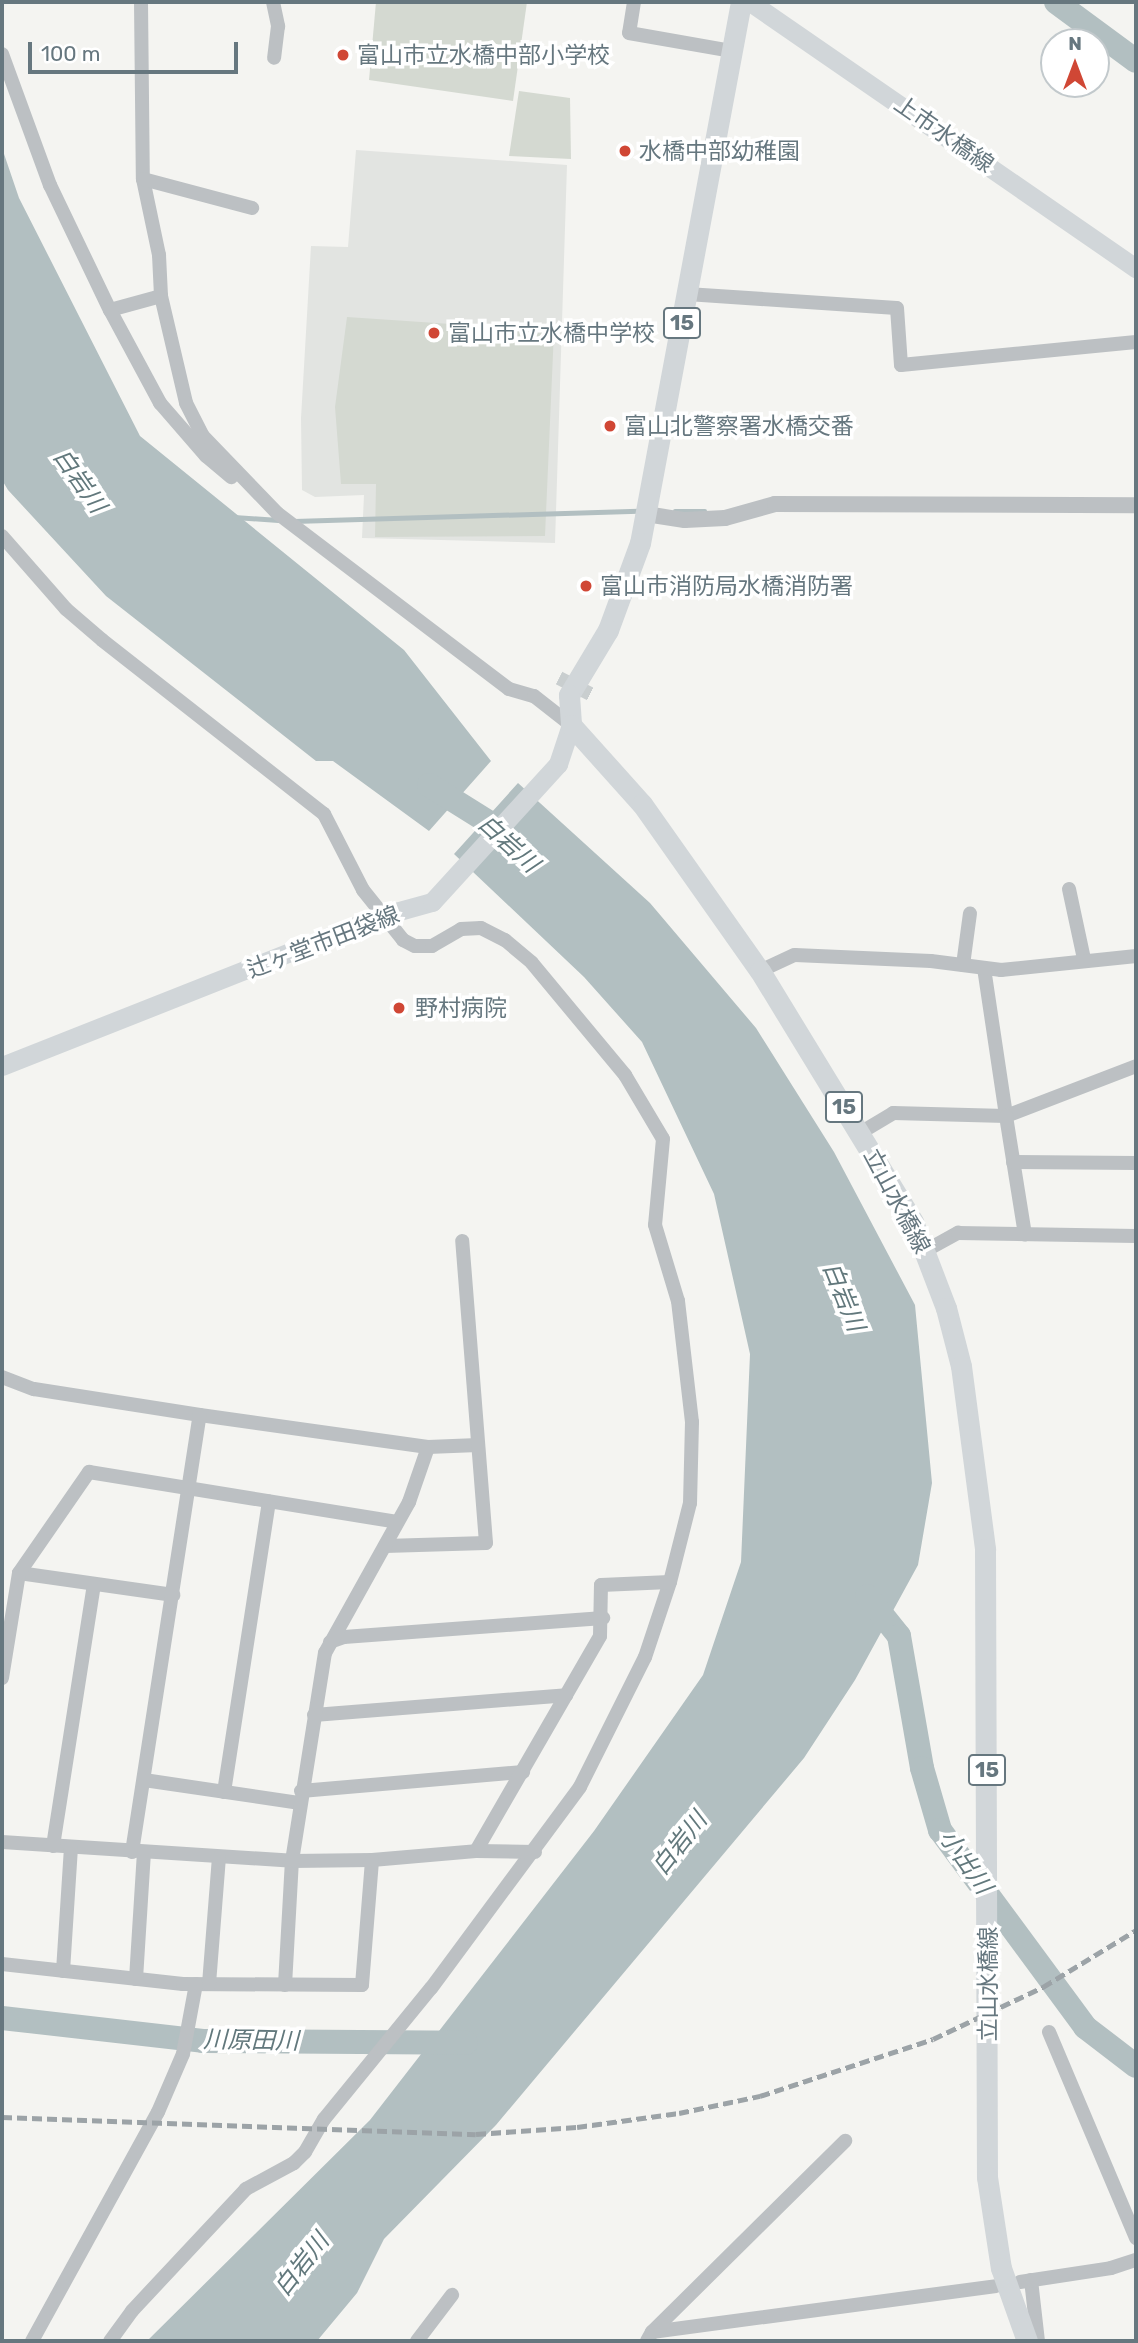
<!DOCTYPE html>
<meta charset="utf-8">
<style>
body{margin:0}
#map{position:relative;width:1138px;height:2343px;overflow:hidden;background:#f4f4f1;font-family:Rubik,"Noto Sans JP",sans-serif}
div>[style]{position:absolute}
.built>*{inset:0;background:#e2e4e1}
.green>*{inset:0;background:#d4d9d1}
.water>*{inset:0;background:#b2bfc1}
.stream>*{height:4.5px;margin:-2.25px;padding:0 2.25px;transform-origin:2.25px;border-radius:2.25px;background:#b2bfc1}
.river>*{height:24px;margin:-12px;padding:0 12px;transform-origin:12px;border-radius:12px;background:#b2bfc1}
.minor-tunnel>*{height:14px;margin-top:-7px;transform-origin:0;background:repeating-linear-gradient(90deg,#c9cecf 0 14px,transparent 0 21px)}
.minor>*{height:14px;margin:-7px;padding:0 7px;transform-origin:7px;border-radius:7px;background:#bcc0c3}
.tertiary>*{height:16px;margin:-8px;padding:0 8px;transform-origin:8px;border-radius:8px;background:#bcc0c3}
.secondary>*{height:19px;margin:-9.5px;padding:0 9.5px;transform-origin:9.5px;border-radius:9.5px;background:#d1d6d9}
.primary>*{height:21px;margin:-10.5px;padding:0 10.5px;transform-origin:10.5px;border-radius:10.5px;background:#d1d6d9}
.rail>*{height:4.5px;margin-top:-2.25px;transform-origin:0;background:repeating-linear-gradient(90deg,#9ca3a7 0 10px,transparent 0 15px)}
.dots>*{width:19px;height:19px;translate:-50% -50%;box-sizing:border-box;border:4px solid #fff;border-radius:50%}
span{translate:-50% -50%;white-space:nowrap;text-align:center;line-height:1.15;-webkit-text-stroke:7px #fff;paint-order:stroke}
.shield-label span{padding:2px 5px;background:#fff;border:2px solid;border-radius:5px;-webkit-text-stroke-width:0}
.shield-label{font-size:21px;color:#66777f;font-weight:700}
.poi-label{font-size:23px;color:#66777f}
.left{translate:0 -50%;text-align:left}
.street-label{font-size:23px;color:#66777f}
.water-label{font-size:24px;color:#62787c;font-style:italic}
.frame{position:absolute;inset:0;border:4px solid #66777f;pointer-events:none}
.north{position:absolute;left:1040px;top:28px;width:70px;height:70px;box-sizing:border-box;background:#fff;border:2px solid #c2c9cc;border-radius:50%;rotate:0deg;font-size:19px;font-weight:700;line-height:28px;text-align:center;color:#66777f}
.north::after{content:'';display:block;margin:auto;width:24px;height:32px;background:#d04735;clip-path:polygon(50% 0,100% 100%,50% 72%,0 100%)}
.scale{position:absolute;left:28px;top:42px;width:210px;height:32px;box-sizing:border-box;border:4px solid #66777f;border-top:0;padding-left:9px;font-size:21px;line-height:24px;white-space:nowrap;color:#66777f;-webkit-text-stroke:5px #fff;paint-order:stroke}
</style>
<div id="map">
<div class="built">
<i style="clip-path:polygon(356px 150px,567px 165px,555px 543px,362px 538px,364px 495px,315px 497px,302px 490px,301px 418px,311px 246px,348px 247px)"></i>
</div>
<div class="green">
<i style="clip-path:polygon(376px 2px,527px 2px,513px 101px,369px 80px)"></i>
<i style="clip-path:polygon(519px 91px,570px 98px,571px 159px,509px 156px)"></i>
<i style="clip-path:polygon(347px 317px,554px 331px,545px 536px,375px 537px,376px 484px,341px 484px,335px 407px)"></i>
</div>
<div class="water">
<i style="clip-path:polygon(2px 148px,19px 198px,140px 436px,404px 650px,491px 761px,429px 831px,333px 761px,316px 761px,106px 596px,8px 490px,2px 480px)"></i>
<i style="clip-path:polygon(518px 783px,650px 903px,756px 1028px,834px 1152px,915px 1305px,932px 1483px,918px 1565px,855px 1680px,804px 1758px,496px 2125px,384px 2239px,357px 2293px,317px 2341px,147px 2341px,370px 2120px,594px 1831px,703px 1675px,741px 1562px,750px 1354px,714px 1194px,642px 1042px,584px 977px,454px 854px)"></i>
</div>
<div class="stream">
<i style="left:675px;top:511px;width:30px"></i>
<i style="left:234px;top:517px;width:44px;rotate:3.9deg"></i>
<i style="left:294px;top:521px;width:344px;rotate:-1.7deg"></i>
</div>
<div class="river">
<i style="left:1056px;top:2px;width:99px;rotate:36.4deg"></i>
<i style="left:429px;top:785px;width:75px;rotate:32deg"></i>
<i style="left:493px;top:825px;width:25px;rotate:47deg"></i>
<i style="left:867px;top:1596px;width:51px;rotate:51.3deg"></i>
<i style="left:899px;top:1636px;width:134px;rotate:80.1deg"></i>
<i style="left:922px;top:1768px;width:65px;rotate:73.8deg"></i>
<i style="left:940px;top:1830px;width:245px;rotate:53.6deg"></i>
<i style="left:1085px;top:2027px;width:64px;rotate:37.4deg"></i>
<i style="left:2px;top:2018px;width:202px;rotate:6.5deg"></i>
<i style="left:203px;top:2041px;width:263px;rotate:0.4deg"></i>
</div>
<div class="minor-tunnel">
<i style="left:559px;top:678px;width:38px;rotate:27deg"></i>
</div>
<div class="minor">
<i style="left:141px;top:2px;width:177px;rotate:89.4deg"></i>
<i style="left:143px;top:179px;width:78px;rotate:78.1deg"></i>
<i style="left:159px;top:255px;width:41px;rotate:87.2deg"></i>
<i style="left:161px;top:296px;width:110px;rotate:76.8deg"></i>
<i style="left:186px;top:403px;width:37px;rotate:63deg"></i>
<i style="left:203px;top:436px;width:107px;rotate:46.1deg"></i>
<i style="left:277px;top:513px;width:291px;rotate:37.2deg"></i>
<i style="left:509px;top:689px;width:26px;rotate:16deg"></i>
<i style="left:534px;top:696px;width:47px;rotate:38.1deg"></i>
<i style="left:273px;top:2px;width:25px;rotate:78deg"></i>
<i style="left:278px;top:26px;width:32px;rotate:97deg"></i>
<i style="left:634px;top:2px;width:31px;rotate:99deg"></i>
<i style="left:629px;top:33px;width:105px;rotate:9.9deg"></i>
<i style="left:2px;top:54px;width:140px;rotate:69.9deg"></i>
<i style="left:50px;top:185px;width:139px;rotate:64.4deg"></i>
<i style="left:110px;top:310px;width:53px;rotate:-15.4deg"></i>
<i style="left:143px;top:179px;width:113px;rotate:14.9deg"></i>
<i style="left:687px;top:294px;width:210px;rotate:3.8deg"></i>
<i style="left:897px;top:308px;width:57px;rotate:86deg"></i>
<i style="left:901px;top:365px;width:236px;rotate:-5.6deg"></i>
<i style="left:110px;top:310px;width:106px;rotate:61.7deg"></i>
<i style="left:160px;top:403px;width:70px;rotate:49deg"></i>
<i style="left:206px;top:456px;width:33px;rotate:40deg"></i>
<i style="left:2px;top:536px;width:97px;rotate:48.8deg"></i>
<i style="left:66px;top:609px;width:48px;rotate:40.7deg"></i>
<i style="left:102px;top:640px;width:282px;rotate:38.1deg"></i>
<i style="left:324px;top:814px;width:85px;rotate:62.8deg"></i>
<i style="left:363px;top:890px;width:64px;rotate:51.3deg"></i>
<i style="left:403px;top:940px;width:13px;rotate:27deg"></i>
<i style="left:415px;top:946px;width:17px"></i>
<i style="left:432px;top:946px;width:34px;rotate:-30deg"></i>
<i style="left:461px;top:929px;width:20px;rotate:-3deg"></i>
<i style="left:481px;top:928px;width:27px;rotate:27deg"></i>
<i style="left:505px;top:940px;width:35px;rotate:40deg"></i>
<i style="left:532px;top:963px;width:146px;rotate:50.3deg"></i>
<i style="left:625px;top:1075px;width:74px;rotate:59.3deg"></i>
<i style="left:663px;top:1139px;width:86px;rotate:95.3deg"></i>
<i style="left:655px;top:1225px;width:79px;rotate:73.2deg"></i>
<i style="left:678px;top:1301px;width:122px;rotate:83.4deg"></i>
<i style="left:692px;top:1422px;width:81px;rotate:91.4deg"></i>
<i style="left:690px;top:1503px;width:81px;rotate:104.2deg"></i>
<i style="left:670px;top:1582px;width:79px;rotate:108.4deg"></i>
<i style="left:645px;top:1657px;width:145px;rotate:116.6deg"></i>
<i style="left:580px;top:1787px;width:250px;rotate:126.5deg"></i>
<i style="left:431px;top:1988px;width:169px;rotate:129.2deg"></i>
<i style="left:324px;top:2119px;width:38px;rotate:120deg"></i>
<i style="left:305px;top:2152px;width:16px;rotate:135deg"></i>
<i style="left:294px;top:2163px;width:55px;rotate:151.6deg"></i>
<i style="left:246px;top:2189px;width:167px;rotate:133.1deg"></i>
<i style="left:132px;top:2311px;width:37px;rotate:126deg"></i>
<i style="left:1069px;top:889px;width:72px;rotate:77.9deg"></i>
<i style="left:963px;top:965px;width:52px;rotate:-82.3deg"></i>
<i style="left:984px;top:968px;width:150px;rotate:81.5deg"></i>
<i style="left:1006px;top:1116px;width:139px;rotate:-21deg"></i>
<i style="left:760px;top:971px;width:38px;rotate:-25deg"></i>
<i style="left:795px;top:955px;width:136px;rotate:2.5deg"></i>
<i style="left:931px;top:961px;width:71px;rotate:7.3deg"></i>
<i style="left:1001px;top:970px;width:136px;rotate:-5.9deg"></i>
<i style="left:860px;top:1133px;width:39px;rotate:-31deg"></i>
<i style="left:893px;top:1113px;width:113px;rotate:1.5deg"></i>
<i style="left:1006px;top:1116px;width:120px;rotate:80.9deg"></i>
<i style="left:1013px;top:1162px;width:123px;rotate:0.5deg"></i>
<i style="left:925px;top:1251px;width:38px;rotate:-29deg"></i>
<i style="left:958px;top:1233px;width:178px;rotate:1deg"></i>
<i style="left:2px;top:1377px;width:34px;rotate:21deg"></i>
<i style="left:34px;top:1389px;width:168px;rotate:8.9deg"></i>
<i style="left:200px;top:1415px;width:230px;rotate:8deg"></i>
<i style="left:428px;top:1447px;width:50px;rotate:-2.3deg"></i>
<i style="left:385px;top:1546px;width:101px;rotate:-1.7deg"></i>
<i style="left:486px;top:1543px;width:303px;rotate:-94.5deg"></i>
<i style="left:19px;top:1573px;width:156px;rotate:8.1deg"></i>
<i style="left:330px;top:1642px;width:15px;rotate:-20deg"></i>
<i style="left:344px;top:1637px;width:260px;rotate:-4.2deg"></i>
<i style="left:2px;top:1678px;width:106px;rotate:-80.8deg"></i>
<i style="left:19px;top:1573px;width:123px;rotate:-55.3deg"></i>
<i style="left:89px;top:1472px;width:312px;rotate:9.2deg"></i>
<i style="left:314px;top:1715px;width:253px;rotate:-4.5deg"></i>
<i style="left:144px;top:1780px;width:158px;rotate:8.4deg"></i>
<i style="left:301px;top:1791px;width:223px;rotate:-4.9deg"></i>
<i style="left:224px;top:1792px;width:294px;rotate:-81.2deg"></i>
<i style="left:2px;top:1842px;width:291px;rotate:3.7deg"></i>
<i style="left:292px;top:1861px;width:80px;rotate:-0.7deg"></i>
<i style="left:372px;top:1860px;width:104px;rotate:-4.9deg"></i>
<i style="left:476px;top:1851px;width:59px;rotate:1deg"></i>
<i style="left:53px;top:1846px;width:265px;rotate:-81.1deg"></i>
<i style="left:476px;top:1851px;width:248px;rotate:-60deg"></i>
<i style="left:600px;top:1636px;width:51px;rotate:-88.9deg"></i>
<i style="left:601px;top:1585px;width:69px;rotate:-2.5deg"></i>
<i style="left:132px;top:1852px;width:442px;rotate:-81.2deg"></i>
<i style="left:2px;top:1964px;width:182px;rotate:6.3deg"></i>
<i style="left:183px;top:1984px;width:179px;rotate:0.3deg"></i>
<i style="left:362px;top:1985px;width:125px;rotate:-85.4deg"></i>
<i style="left:63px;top:1971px;width:124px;rotate:-86.3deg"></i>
<i style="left:136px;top:1979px;width:127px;rotate:-86.4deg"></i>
<i style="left:209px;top:1984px;width:127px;rotate:-85.5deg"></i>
<i style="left:285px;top:1985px;width:124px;rotate:-86.8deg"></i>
<i style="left:292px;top:1861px;width:211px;rotate:-81deg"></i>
<i style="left:325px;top:1653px;width:173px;rotate:-60.9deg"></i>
<i style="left:409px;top:1502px;width:58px;rotate:-70.9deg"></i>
<i style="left:1049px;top:2032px;width:224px;rotate:67.1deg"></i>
<i style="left:1031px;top:2280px;width:61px;rotate:83.5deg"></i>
<i style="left:1020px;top:2282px;width:92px;rotate:-8.7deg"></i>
<i style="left:1111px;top:2268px;width:26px;rotate:-18deg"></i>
<i style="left:652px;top:2332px;width:272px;rotate:-44.7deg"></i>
<i style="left:32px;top:2341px;width:261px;rotate:-61.2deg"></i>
<i style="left:158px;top:2112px;width:63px;rotate:-66.7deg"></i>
<i style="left:183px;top:2054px;width:71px;rotate:-79.5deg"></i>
<i style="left:417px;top:2341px;width:58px;rotate:-52.7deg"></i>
<i style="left:647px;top:2341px;width:10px;rotate:-61deg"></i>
<i style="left:652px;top:2332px;width:347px;rotate:-7.6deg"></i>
</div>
<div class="tertiary">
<i style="left:646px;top:514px;width:39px;rotate:9deg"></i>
<i style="left:685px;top:520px;width:40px;rotate:-2.9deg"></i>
<i style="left:725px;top:518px;width:52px;rotate:-15.6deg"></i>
<i style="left:775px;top:504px;width:361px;rotate:0.2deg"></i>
</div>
<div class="secondary">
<i style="left:750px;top:2px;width:469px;rotate:34.6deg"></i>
<i style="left:2px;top:1066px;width:408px;rotate:-21.6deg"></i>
<i style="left:381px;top:916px;width:53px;rotate:-15.4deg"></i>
<i style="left:432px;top:902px;width:187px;rotate:-47.6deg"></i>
<i style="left:558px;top:764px;width:41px;rotate:-71.6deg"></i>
</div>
<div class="primary">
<i style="left:741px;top:2px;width:550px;rotate:100.57deg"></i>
<i style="left:640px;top:543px;width:93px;rotate:110.2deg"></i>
<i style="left:608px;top:630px;width:76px;rotate:121deg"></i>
<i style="left:569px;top:695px;width:30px;rotate:86deg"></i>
<i style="left:571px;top:725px;width:106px;rotate:48.1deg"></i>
<i style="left:642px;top:804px;width:204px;rotate:54.8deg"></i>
<i style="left:760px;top:971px;width:294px;rotate:58.6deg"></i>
<i style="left:913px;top:1222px;width:92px;rotate:69deg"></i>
<i style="left:946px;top:1308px;width:60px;rotate:75.5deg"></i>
<i style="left:961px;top:1366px;width:185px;rotate:82.5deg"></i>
<i style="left:985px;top:1549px;width:628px;rotate:89.82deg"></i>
<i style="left:987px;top:2177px;width:92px;rotate:81.3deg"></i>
<i style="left:1001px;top:2268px;width:77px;rotate:70.4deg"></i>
</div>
<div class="rail">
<i style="left:2px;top:2117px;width:474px;rotate:2.1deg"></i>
<i style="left:476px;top:2134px;width:101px;rotate:-4deg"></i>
<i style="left:577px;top:2127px;width:103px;rotate:-7.8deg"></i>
<i style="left:679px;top:2113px;width:83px;rotate:-11.9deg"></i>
<i style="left:760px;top:2096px;width:182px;rotate:-18.2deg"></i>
<i style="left:933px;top:2039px;width:122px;rotate:-25.3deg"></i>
<i style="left:1043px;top:1987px;width:109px;rotate:-31.5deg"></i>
</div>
<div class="dots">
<i style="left:343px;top:55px;background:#d04735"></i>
<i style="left:625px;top:151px;background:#d04735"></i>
<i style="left:434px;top:333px;background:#d04735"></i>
<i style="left:610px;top:426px;background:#d04735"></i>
<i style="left:586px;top:586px;background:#d04735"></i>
<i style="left:399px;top:1008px;background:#d04735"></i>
</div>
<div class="shield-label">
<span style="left:682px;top:323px">15</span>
<span style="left:844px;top:1107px">15</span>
<span style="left:987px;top:1770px">15</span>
</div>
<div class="poi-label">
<span class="left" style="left:357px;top:55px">富山市立水橋中部小学校</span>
<span class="left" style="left:639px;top:151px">水橋中部幼稚園</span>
<span class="left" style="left:448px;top:333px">富山市立水橋中学校</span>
<span class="left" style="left:624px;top:426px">富山北警察署水橋交番</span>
<span class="left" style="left:600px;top:586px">富山市消防局水橋消防署</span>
<span class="left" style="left:415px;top:1008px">野村病院</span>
</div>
<div class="street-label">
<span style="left:944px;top:134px;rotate:35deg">上市水橋線</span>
<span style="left:323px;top:942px;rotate:-21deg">辻ヶ堂市田袋線</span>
<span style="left:897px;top:1201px;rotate:62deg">立山水橋線</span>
<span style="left:988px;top:1984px;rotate:-90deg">立山水橋線</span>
</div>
<div class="water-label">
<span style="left:79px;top:481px;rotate:55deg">白岩川</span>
<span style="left:508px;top:844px;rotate:42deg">白岩川</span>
<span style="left:843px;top:1297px;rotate:68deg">白岩川</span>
<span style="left:680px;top:1844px;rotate:-52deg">白岩川</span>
<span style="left:965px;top:1862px;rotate:55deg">小出川</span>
<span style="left:251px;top:2041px;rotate:1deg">川原田川</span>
<span style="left:302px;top:2265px;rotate:-52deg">白岩川</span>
</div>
<div class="frame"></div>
<div class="north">N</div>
<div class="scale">100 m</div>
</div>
